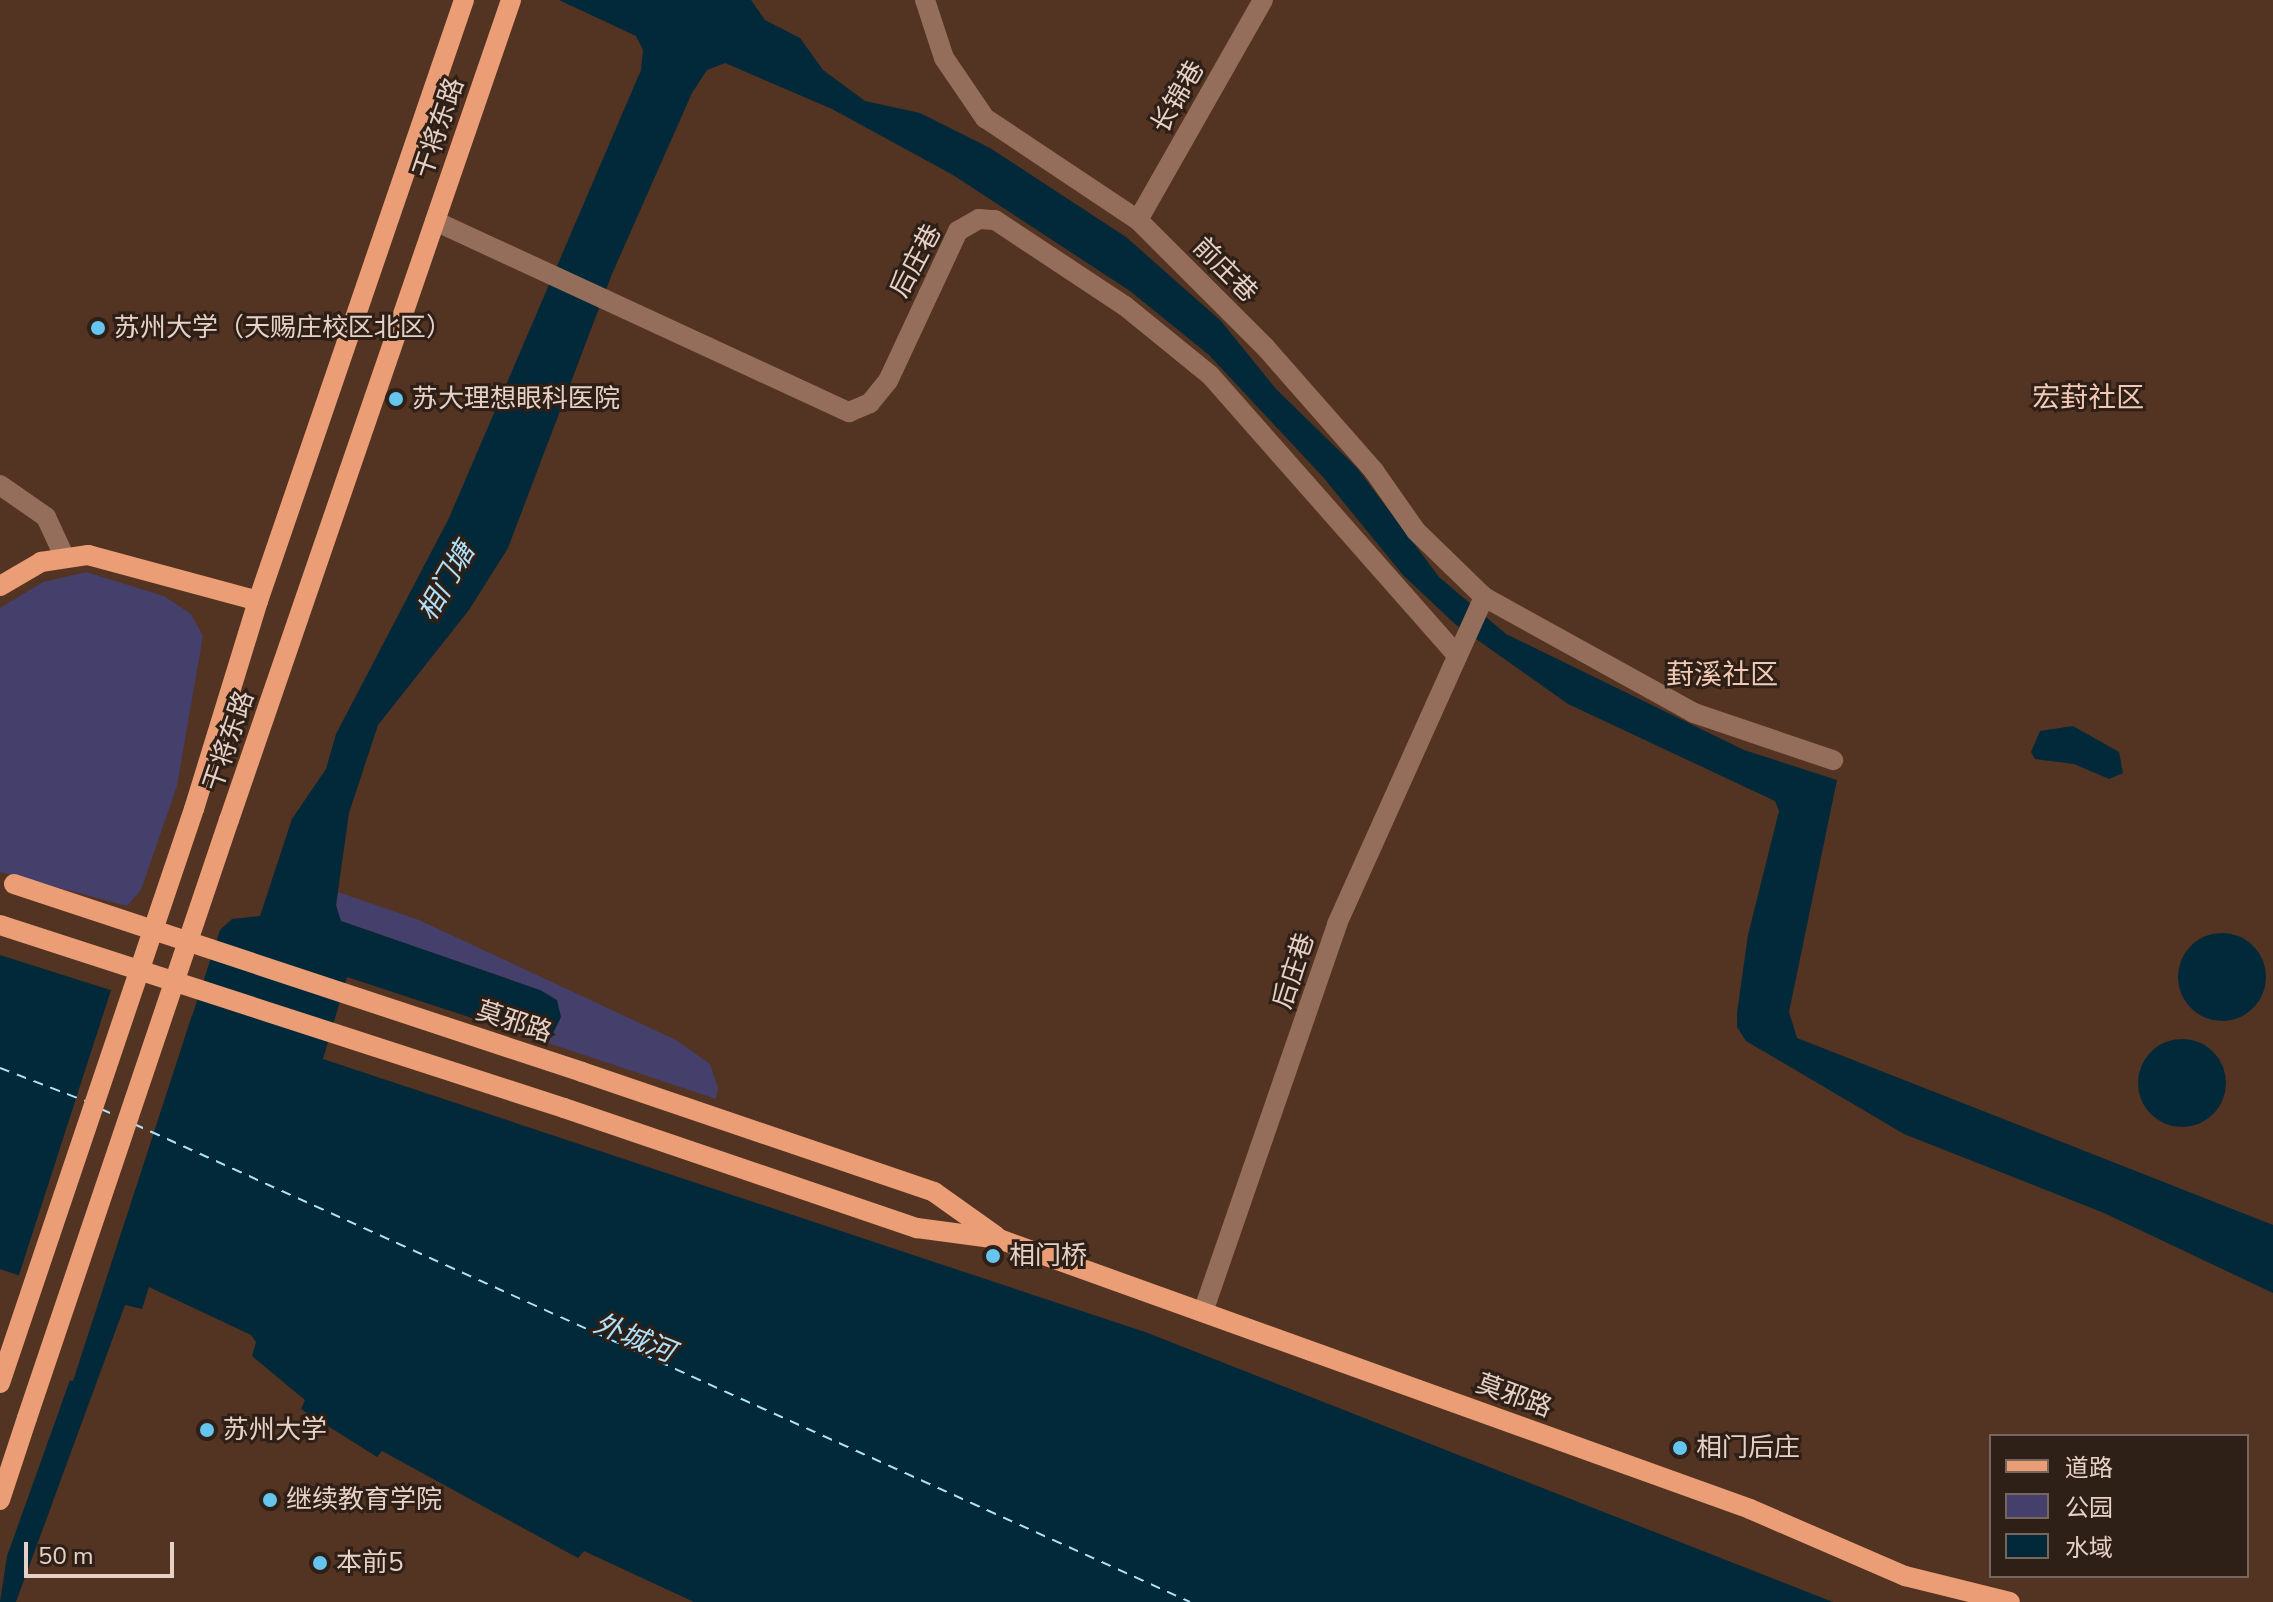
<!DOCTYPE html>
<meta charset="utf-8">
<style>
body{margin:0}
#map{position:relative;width:2273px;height:1602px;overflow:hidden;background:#533321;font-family:"Nunito Sans","Noto Sans SC",sans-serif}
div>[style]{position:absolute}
.green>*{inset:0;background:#453f6c}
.water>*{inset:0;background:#022939}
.round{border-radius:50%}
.pier>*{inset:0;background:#533321}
.ferry>*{height:2px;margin-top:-1px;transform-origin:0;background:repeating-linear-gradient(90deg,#aee1fa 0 10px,transparent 0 18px)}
.minor>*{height:20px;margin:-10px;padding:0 10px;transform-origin:10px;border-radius:10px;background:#946e5a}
.major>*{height:20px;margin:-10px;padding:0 10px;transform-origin:10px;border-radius:10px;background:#eb9e75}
.major-bridge>*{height:20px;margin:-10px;padding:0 10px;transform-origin:10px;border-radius:10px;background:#eb9e75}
.dots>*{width:22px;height:22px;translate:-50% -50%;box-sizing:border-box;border:4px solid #2e1f17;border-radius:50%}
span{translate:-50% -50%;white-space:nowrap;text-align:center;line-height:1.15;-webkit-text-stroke:6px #2e1f17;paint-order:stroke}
.street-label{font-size:26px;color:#e6d1c7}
.poi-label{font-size:26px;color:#e6d1c7}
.left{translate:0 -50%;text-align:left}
.neighbourhood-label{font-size:28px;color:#f2c9b4}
.water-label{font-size:28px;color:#aee1fa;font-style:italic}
.legend{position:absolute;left:1989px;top:1434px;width:260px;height:144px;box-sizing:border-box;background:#2e1f17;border:2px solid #78665d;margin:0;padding:10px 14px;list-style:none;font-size:24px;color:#e6d1c7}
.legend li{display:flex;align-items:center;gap:16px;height:40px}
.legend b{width:40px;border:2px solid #78665d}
.scale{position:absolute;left:24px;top:1542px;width:150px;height:36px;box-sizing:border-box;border:4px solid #e6d1c7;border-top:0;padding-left:10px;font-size:24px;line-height:28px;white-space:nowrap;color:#e6d1c7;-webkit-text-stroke:6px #2e1f17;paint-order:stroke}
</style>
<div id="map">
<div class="green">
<i style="clip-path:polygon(86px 572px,164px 596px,191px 614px,203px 636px,177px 786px,141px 890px,127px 906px,0 872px,0 608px,43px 582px)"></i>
<i style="clip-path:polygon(338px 892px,419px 920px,676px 1040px,710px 1064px,718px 1088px,716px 1099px,548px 1043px,561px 1017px,514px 981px,341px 921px,335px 916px)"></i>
</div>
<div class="water">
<i style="clip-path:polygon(559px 0,751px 0,765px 20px,800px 38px,823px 70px,865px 101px,920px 113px,990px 148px,1126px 237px,1221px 321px,1276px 389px,1357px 468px,1439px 577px,1506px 634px,1744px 750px,1837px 780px,1789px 1012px,1797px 1038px,2273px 1225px,2273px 1293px,2104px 1213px,1904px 1134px,1746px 1041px,1737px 1027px,1737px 1013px,1748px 935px,1779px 811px,1775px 801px,1568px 704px,1455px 624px,1403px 575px,1323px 477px,1209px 355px,1130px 291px,953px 175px,832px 109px,725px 63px,707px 70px,692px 93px,612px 274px,508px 548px,469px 610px,378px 725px,349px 813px,336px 905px,341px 921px,540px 990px,557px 1000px,561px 1017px,548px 1043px,347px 977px,323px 1059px,1145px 1332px,1833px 1602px,694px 1602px,584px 1551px,578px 1558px,382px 1451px,377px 1457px,301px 1409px,305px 1400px,252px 1356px,256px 1342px,251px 1335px,149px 1287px,142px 1309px,125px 1305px,16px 1602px,0 1602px,7px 1556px,98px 1302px,0 1269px,0 955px,192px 1016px,220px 930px,232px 919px,260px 916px,292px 819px,326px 769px,336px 734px,449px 518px,641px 70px,643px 50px,636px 36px)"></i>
<i style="clip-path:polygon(2073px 726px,2119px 752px,2123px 773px,2109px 779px,2074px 764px,2035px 759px,2031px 752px,2040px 731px)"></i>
<i class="round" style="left:2178px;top:933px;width:88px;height:88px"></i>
<i class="round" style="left:2138px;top:1039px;width:88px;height:88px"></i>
</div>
<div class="pier">
<i style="clip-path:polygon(222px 923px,73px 1381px,69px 1380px,94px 1304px,18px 1278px,112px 987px,189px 1011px)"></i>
</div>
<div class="ferry">
<i style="left:0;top:1068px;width:91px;rotate:21.2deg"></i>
<i style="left:101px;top:1109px;width:17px;rotate:24deg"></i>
<i style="left:134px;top:1124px;width:1159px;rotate:24.35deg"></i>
</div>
<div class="minor">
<i style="left:925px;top:0;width:61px;rotate:71.9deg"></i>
<i style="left:944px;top:58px;width:73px;rotate:55.7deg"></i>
<i style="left:985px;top:118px;width:184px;rotate:33.7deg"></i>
<i style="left:1138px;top:220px;width:181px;rotate:45deg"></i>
<i style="left:1266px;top:348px;width:164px;rotate:48.7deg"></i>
<i style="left:1374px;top:471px;width:73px;rotate:55deg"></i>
<i style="left:1416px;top:531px;width:95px;rotate:44.1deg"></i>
<i style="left:1484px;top:597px;width:240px;rotate:28.9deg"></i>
<i style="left:1694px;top:713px;width:147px;rotate:18.7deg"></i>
<i style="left:1138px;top:220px;width:253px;rotate:-60.4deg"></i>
<i style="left:435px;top:221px;width:456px;rotate:24.8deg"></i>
<i style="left:849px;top:412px;width:23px;rotate:-23deg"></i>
<i style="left:870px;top:403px;width:28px;rotate:-51deg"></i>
<i style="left:888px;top:381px;width:166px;rotate:-65deg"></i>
<i style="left:958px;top:231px;width:24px;rotate:-30deg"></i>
<i style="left:979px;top:219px;width:16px;rotate:4deg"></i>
<i style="left:995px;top:220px;width:156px;rotate:33.5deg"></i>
<i style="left:1125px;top:306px;width:109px;rotate:39.1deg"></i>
<i style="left:1210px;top:375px;width:372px;rotate:48.6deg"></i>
<i style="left:0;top:485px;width:56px;rotate:34.8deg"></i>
<i style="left:46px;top:517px;width:43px;rotate:65.2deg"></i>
<i style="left:1203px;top:1312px;width:410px;rotate:-70.9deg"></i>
<i style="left:1337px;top:924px;width:359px;rotate:-65.8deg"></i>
</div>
<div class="major">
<i style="left:0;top:586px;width:48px;rotate:-30.3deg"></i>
<i style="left:41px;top:562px;width:48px;rotate:-8.5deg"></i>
<i style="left:88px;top:555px;width:176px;rotate:15.1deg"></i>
<i style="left:194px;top:809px;width:218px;rotate:-72.9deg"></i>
<i style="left:258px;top:601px;width:635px;rotate:-71.08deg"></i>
<i style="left:229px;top:820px;width:867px;rotate:-71.02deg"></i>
<i style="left:582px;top:1072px;width:372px;rotate:18.8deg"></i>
<i style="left:934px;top:1192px;width:76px;rotate:35.4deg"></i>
<i style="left:564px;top:1108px;width:373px;rotate:18.8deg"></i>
<i style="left:917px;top:1228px;width:83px;rotate:7.6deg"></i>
<i style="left:999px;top:1239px;width:798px;rotate:19.77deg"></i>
<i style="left:1750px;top:1509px;width:169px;rotate:23.4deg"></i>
<i style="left:1905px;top:1576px;width:108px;rotate:13.9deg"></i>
<i style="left:0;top:1500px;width:86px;rotate:-71.8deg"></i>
</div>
<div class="major-bridge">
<i style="left:14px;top:884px;width:598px;rotate:18.31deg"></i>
<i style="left:0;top:925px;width:593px;rotate:17.98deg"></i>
<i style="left:0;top:1383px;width:606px;rotate:-71.33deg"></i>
<i style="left:27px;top:1418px;width:631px;rotate:-71.34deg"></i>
</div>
<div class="dots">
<i style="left:98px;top:328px;background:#65c5ee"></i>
<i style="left:396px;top:399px;background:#65c5ee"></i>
<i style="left:993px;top:1256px;background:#65c5ee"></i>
<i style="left:207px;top:1430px;background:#65c5ee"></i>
<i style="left:1680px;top:1448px;background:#65c5ee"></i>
<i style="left:270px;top:1500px;background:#65c5ee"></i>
<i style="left:320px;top:1563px;background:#65c5ee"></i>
</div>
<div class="street-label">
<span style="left:1178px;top:97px;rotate:-60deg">长锦巷</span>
<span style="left:439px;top:128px;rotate:-71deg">干将东路</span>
<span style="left:916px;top:261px;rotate:-62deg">后庄巷</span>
<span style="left:1225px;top:270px;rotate:45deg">前庄巷</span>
<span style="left:229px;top:741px;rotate:-71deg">干将东路</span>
<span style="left:1294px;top:971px;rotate:-72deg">后庄巷</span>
<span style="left:514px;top:1022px;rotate:18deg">莫邪路</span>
<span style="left:1514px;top:1396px;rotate:20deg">莫邪路</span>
</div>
<div class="poi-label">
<span class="left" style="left:114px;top:328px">苏州大学（天赐庄校区北区）</span>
<span class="left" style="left:412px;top:399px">苏大理想眼科医院</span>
<span class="left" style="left:1009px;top:1256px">相门桥</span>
<span class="left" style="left:223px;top:1430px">苏州大学</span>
<span class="left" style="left:1696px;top:1448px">相门后庄</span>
<span class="left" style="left:286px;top:1500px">继续教育学院</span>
<span class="left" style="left:336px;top:1563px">本前5</span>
</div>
<div class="neighbourhood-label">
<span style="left:2088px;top:398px">宏葑社区</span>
<span style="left:1722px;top:675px">葑溪社区</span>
</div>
<div class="water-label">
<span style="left:446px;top:582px;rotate:-60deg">相门塘</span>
<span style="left:634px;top:1338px;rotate:22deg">外城河</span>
</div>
<ul class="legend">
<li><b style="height:10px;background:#eb9e75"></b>道路</li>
<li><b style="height:22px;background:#453f6c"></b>公园</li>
<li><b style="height:22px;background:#022939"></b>水域</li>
</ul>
<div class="scale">50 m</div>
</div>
